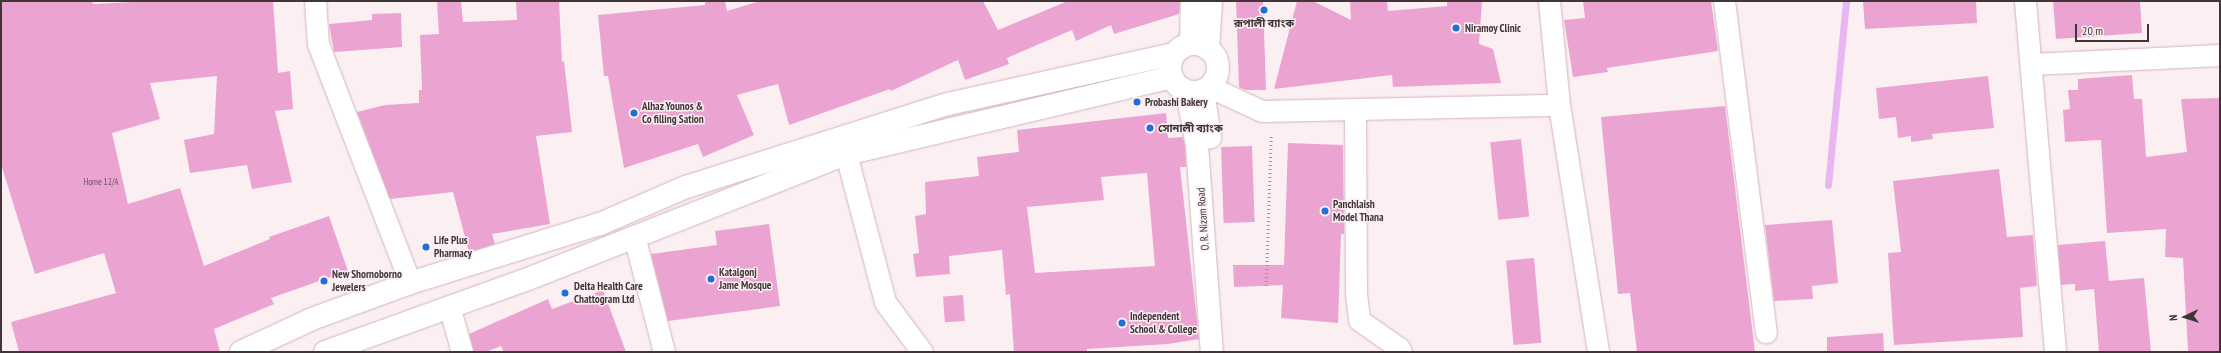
<!DOCTYPE html>
<meta charset="utf-8">
<style>
body{margin:0}
#map{position:relative;width:2221px;height:353px;overflow:hidden;background:#fceff2;font-family:"PT Sans Narrow","Noto Sans Bengali",sans-serif}
div>[style]{position:absolute}
.stream>*{height:7px;margin:-3.5px;padding:0 3.5px;transform-origin:3.5px;border-radius:3.5px;background:#e9b6f4}
.building>*{inset:0;background:#eba4d2;transform-origin:0 0}
.path>*{height:2.5px;margin-top:-1.25px;transform-origin:0;background:repeating-linear-gradient(90deg,#a19497 0 1px,transparent 0 4px)}
.roads{filter:drop-shadow(0 0 1px #d3b5bc) drop-shadow(0 0 1px #d3b5bc)}
.street>*{height:21px;margin:-10.5px;padding:0 10.5px;transform-origin:10.5px;border-radius:10.5px;background:#fff}
.primary>*{height:22px;margin:-11px;padding:0 11px;transform-origin:11px;border-radius:11px;background:#fff}
.primary>.ring{margin:-11px;padding:0;box-sizing:content-box;background:none;border:22px solid #fff;border-radius:50%}
.dots>*{width:11px;height:11px;translate:-50% -50%;box-sizing:border-box;border:2px solid #fceff2;border-radius:50%}
span{translate:-50% -50%;white-space:nowrap;text-align:center;line-height:1.15;-webkit-text-stroke:3px #fceff2;paint-order:stroke}
.number-label{font-size:9px;color:#6c515e}
.number-label span{-webkit-text-stroke-width:0}
.poi-label{font-size:11px;color:#413538;font-weight:700}
.left{translate:0 -50%;text-align:left}
.street-label{font-size:11px;color:#413538}
.frame{position:absolute;inset:0;border:2px solid #413538;pointer-events:none}
.north{position:absolute;left:2165px;top:297px;width:40px;height:40px;-webkit-text-stroke:3px #fceff2;paint-order:stroke;rotate:266deg;font-size:11px;font-weight:700;line-height:16px;text-align:center;color:#413538}
.north::after{content:'';display:block;margin:auto;width:14px;height:18px;background:#413538;clip-path:polygon(50% 0,100% 100%,50% 72%,0 100%)}
.scale{position:absolute;left:2075px;top:24px;width:74px;height:18px;box-sizing:border-box;border:2px solid #413538;border-top:0;padding-left:5px;font-size:12px;line-height:14px;white-space:nowrap;color:#413538;-webkit-text-stroke:3px #fceff2;paint-order:stroke}
</style>
<div id="map">
<div class="stream">
<i style="left:1828px;top:185px;width:185px;rotate:-84.4deg"></i>
</div>
<div class="building">
<i style="clip-path:polygon(1px 1px,92px 1px,93px 4px,154px 1px,273px 1px,278px 73px,290px 71px,293px 109px,275px 111px,292px 182px,252px 189px,247px 165px,190px 173px,184px 140px,214px 134px,217px 76px,150px 83px,160px 119px,112px 133px,128px 204px,180px 188px,204px 266px,270px 239px,269px 237px,329px 216px,348px 271px,271px 298px,274px 304px,214px 329px,220px 352px,19px 352px,11px 322px,116px 293px,104px 253px,35px 274px,1px 164px)"></i>
<i style="clip-path:polygon(437px 1px,461px 1px,463px 22px,517px 20px,516px 2px,559px 1px,562px 62px,564px 61px,572px 132px,536px 136px,550px 224px,492px 234px,495px 244px,469px 252px,453px 192px,390px 199px,357px 112px,385px 105px,419px 103px,419px 90px,422px 90px,420px 35px,439px 34px)"></i>
<i style="clip-path:polygon(705px 1px,725px 1px,727px 11px,760px 1px,983px 1px,998px 30px,1068px 1px,1180px 1px,1179px 14px,1114px 34px,1111px 25px,1076px 41px,1072px 30px,1007px 58px,1009px 64px,965px 80px,958px 60px,891px 91px,890px 89px,789px 125px,778px 84px,737px 95px,754px 135px,703px 157px,698px 144px,624px 168px,608px 76px,604px 76px,598px 15px,705px 5px)"></i>
<i style="clip-path:polygon(1236px 1px,1263px 1px,1266px 90px,1245px 90px,1239px 87px)"></i>
<i style="clip-path:polygon(1297px 1px,1313px 1px,1351px 20px,1350px 1px,1387px 1px,1388px 11px,1447px 6px,1447px 1px,1482px 1px,1479px 44px,1493px 49px,1501px 83px,1393px 87px,1392px 75px,1274px 89px)"></i>
<i style="clip-path:polygon(1583px 1px,1711px 1px,1718px 51px,1607px 68px,1608px 72px,1573px 77px,1564px 20px,1585px 18px)"></i>
<i style="clip-path:polygon(1863px 1px,1976px 1px,1977px 23px,1865px 29px)"></i>
<i style="clip-path:polygon(2053px 1px,2140px 1px,2142px 33px,2056px 39px)"></i>
<i style="clip-path:polygon(401px 13px,402px 47px,334px 52px,329px 24px,372px 20px,372px 14px)"></i>
<i style="clip-path:polygon(2132px 75px,2134px 99px,2142px 99px,2146px 157px,2187px 152px,2181px 99px,2220px 98px,2220px 352px,2188px 352px,2183px 258px,2165px 257px,2166px 229px,2107px 233px,2101px 140px,2065px 142px,2063px 110px,2070px 109px,2068px 90px,2078px 90px,2078px 79px)"></i>
<i style="clip-path:polygon(1988px 76px,1994px 128px,1932px 134px,1933px 139px,1911px 142px,1911px 136px,1898px 138px,1896px 117px,1879px 119px,1876px 88px)"></i>
<i style="clip-path:polygon(1725px 106px,1755px 352px,1637px 352px,1630px 293px,1618px 294px,1601px 117px)"></i>
<i style="clip-path:polygon(evenodd,1166px 113px,1168px 138px,1183px 137px,1185px 147px,1186px 167px,1180px 167px,1199px 339px,1168px 344px,1087px 349px,1087px 352px,1014px 352px,1010px 294px,1006px 295px,1002px 250px,949px 256px,950px 274px,916px 277px,913px 254px,919px 253px,915px 216px,926px 214px,925px 182px,979px 176px,977px 157px,1019px 152px,1017px 130px,1166px 113px,1147px 173px,1155px 266px,1035px 273px,1027px 207px,1104px 200px,1101px 177px,1147px 173px)"></i>
<i style="left:1521px;top:139px;width:78px;height:31px;rotate:84deg"></i>
<i style="clip-path:polygon(1288px 143px,1343px 145px,1344px 234px,1341px 234px,1338px 323px,1281px 318px,1283px 285px,1234px 287px,1233px 265px,1284px 265px)"></i>
<i style="left:1252px;top:146px;width:76px;height:31px;rotate:88deg"></i>
<i style="clip-path:polygon(1999px 169px,2007px 237px,2033px 235px,2037px 286px,2020px 288px,2023px 337px,1894px 345px,1888px 253px,1901px 252px,1893px 181px)"></i>
<i style="clip-path:polygon(1832px 220px,1838px 283px,1812px 286px,1813px 299px,1774px 301px,1765px 225px)"></i>
<i style="clip-path:polygon(769px 224px,780px 306px,668px 321px,651px 254px,717px 245px,715px 231px)"></i>
<i style="clip-path:polygon(2105px 241px,2109px 281px,2144px 278px,2151px 352px,2099px 352px,2094px 289px,2075px 291px,2075px 284px,2061px 285px,2058px 245px)"></i>
<i style="left:1534px;top:258px;width:85px;height:28px;rotate:85deg"></i>
<i style="clip-path:polygon(603px 290px,626px 352px,504px 352px,501px 346px,486px 352px,474px 352px,469px 334px,548px 299px,552px 309px)"></i>
<i style="left:963px;top:295px;width:26px;height:20px;rotate:86deg"></i>
<i style="clip-path:polygon(1883px 333px,1884px 352px,1827px 352px,1827px 337px)"></i>
</div>
<div class="path">
<i style="left:1266px;top:286px;width:152px;rotate:-88.1deg"></i>
</div>
<div class="roads">
<div class="street">
<i style="left:315px;top:1px;width:43px;rotate:86deg"></i>
<i style="left:318px;top:44px;width:256px;rotate:68.9deg"></i>
<i style="left:1549px;top:1px;width:104px;rotate:84.5deg"></i>
<i style="left:1559px;top:105px;width:250px;rotate:81deg"></i>
<i style="left:1724px;top:1px;width:334px;rotate:82.8deg"></i>
<i style="left:2025px;top:1px;width:352px;rotate:85.1deg"></i>
<i style="left:2031px;top:64px;width:189px;rotate:-2.7deg"></i>
<i style="left:1210px;top:87px;width:57px;rotate:24.8deg"></i>
<i style="left:1262px;top:111px;width:297px;rotate:-1.2deg"></i>
<i style="left:1355px;top:109px;width:185px;rotate:89.7deg"></i>
<i style="left:1356px;top:294px;width:26px;rotate:83deg"></i>
<i style="left:1359px;top:320px;width:49px;rotate:35deg"></i>
<i style="left:1399px;top:348px;width:4px;rotate:63deg"></i>
<i style="left:846px;top:154px;width:153px;rotate:75.2deg"></i>
<i style="left:885px;top:302px;width:62px;rotate:53.5deg"></i>
<i style="left:634px;top:236px;width:120px;rotate:75.5deg"></i>
<i style="left:449px;top:306px;width:48px;rotate:74.2deg"></i>
</div>
<div class="primary">
<i style="left:1191px;top:44px;width:43px;rotate:-88.7deg"></i>
<i class="ring" style="left:1170px;top:44px;width:26px;height:26px"></i>
<i style="left:1208px;top:49px;width:48px;rotate:-86.4deg"></i>
<i style="left:1181px;top:88px;width:17px;rotate:62deg"></i>
<i style="left:1189px;top:103px;width:43px;rotate:79.2deg"></i>
<i style="left:1197px;top:145px;width:208px;rotate:85.9deg"></i>
<i style="left:1203px;top:91px;width:47px;rotate:81.3deg"></i>
<i style="left:241px;top:352px;width:78px;rotate:-24.9deg"></i>
<i style="left:312px;top:319px;width:104px;rotate:-20.2deg"></i>
<i style="left:410px;top:283px;width:199px;rotate:-17.3deg"></i>
<i style="left:600px;top:224px;width:94px;rotate:-23.3deg"></i>
<i style="left:686px;top:187px;width:275px;rotate:-17.6deg"></i>
<i style="left:948px;top:104px;width:230px;rotate:-12.5deg"></i>
<i style="left:325px;top:352px;width:216px;rotate:-19.8deg"></i>
<i style="left:528px;top:279px;width:342px;rotate:-21.5deg"></i>
<i style="left:846px;top:154px;width:335px;rotate:-13.3deg"></i>
</div>
</div>
<div class="dots">
<i style="left:1264px;top:10px;background:#1f6ed9"></i>
<i style="left:1456px;top:28px;background:#1f6ed9"></i>
<i style="left:1137px;top:102px;background:#1f6ed9"></i>
<i style="left:634px;top:113px;background:#1f6ed9"></i>
<i style="left:1150px;top:128px;background:#1f6ed9"></i>
<i style="left:1325px;top:211px;background:#1f6ed9"></i>
<i style="left:426px;top:247px;background:#1f6ed9"></i>
<i style="left:711px;top:279px;background:#1f6ed9"></i>
<i style="left:324px;top:281px;background:#1f6ed9"></i>
<i style="left:565px;top:293px;background:#1f6ed9"></i>
<i style="left:1122px;top:323px;background:#1f6ed9"></i>
</div>
<div class="number-label">
<span style="left:101px;top:182px">Home 12/A</span>
</div>
<div class="poi-label">
<span style="left:1264px;top:23px">রূপালী ব্যাংক</span>
<span class="left" style="left:1465px;top:28px">Niramoy Clinic</span>
<span class="left" style="left:1145px;top:102px">Probashi Bakery</span>
<span class="left" style="left:642px;top:113px">Alhaz Younos &amp;<br>Co filling Sation</span>
<span class="left" style="left:1158px;top:128px">সোনালী ব্যাংক</span>
<span class="left" style="left:1333px;top:211px">Panchlaish<br>Model Thana</span>
<span class="left" style="left:434px;top:247px">Life Plus<br>Pharmacy</span>
<span class="left" style="left:719px;top:279px">Katalgonj<br>Jame Mosque</span>
<span class="left" style="left:332px;top:281px">New Shornoborno<br>Jewelers</span>
<span class="left" style="left:574px;top:293px">Delta Health Care<br>Chattogram Ltd</span>
<span class="left" style="left:1130px;top:323px">Independent<br>School &amp; College</span>
</div>
<div class="street-label">
<span style="left:1203px;top:219px;rotate:-94deg">O. R. Nizam Road</span>
</div>
<div class="frame"></div>
<div class="north">N</div>
<div class="scale">20 m</div>
</div>
